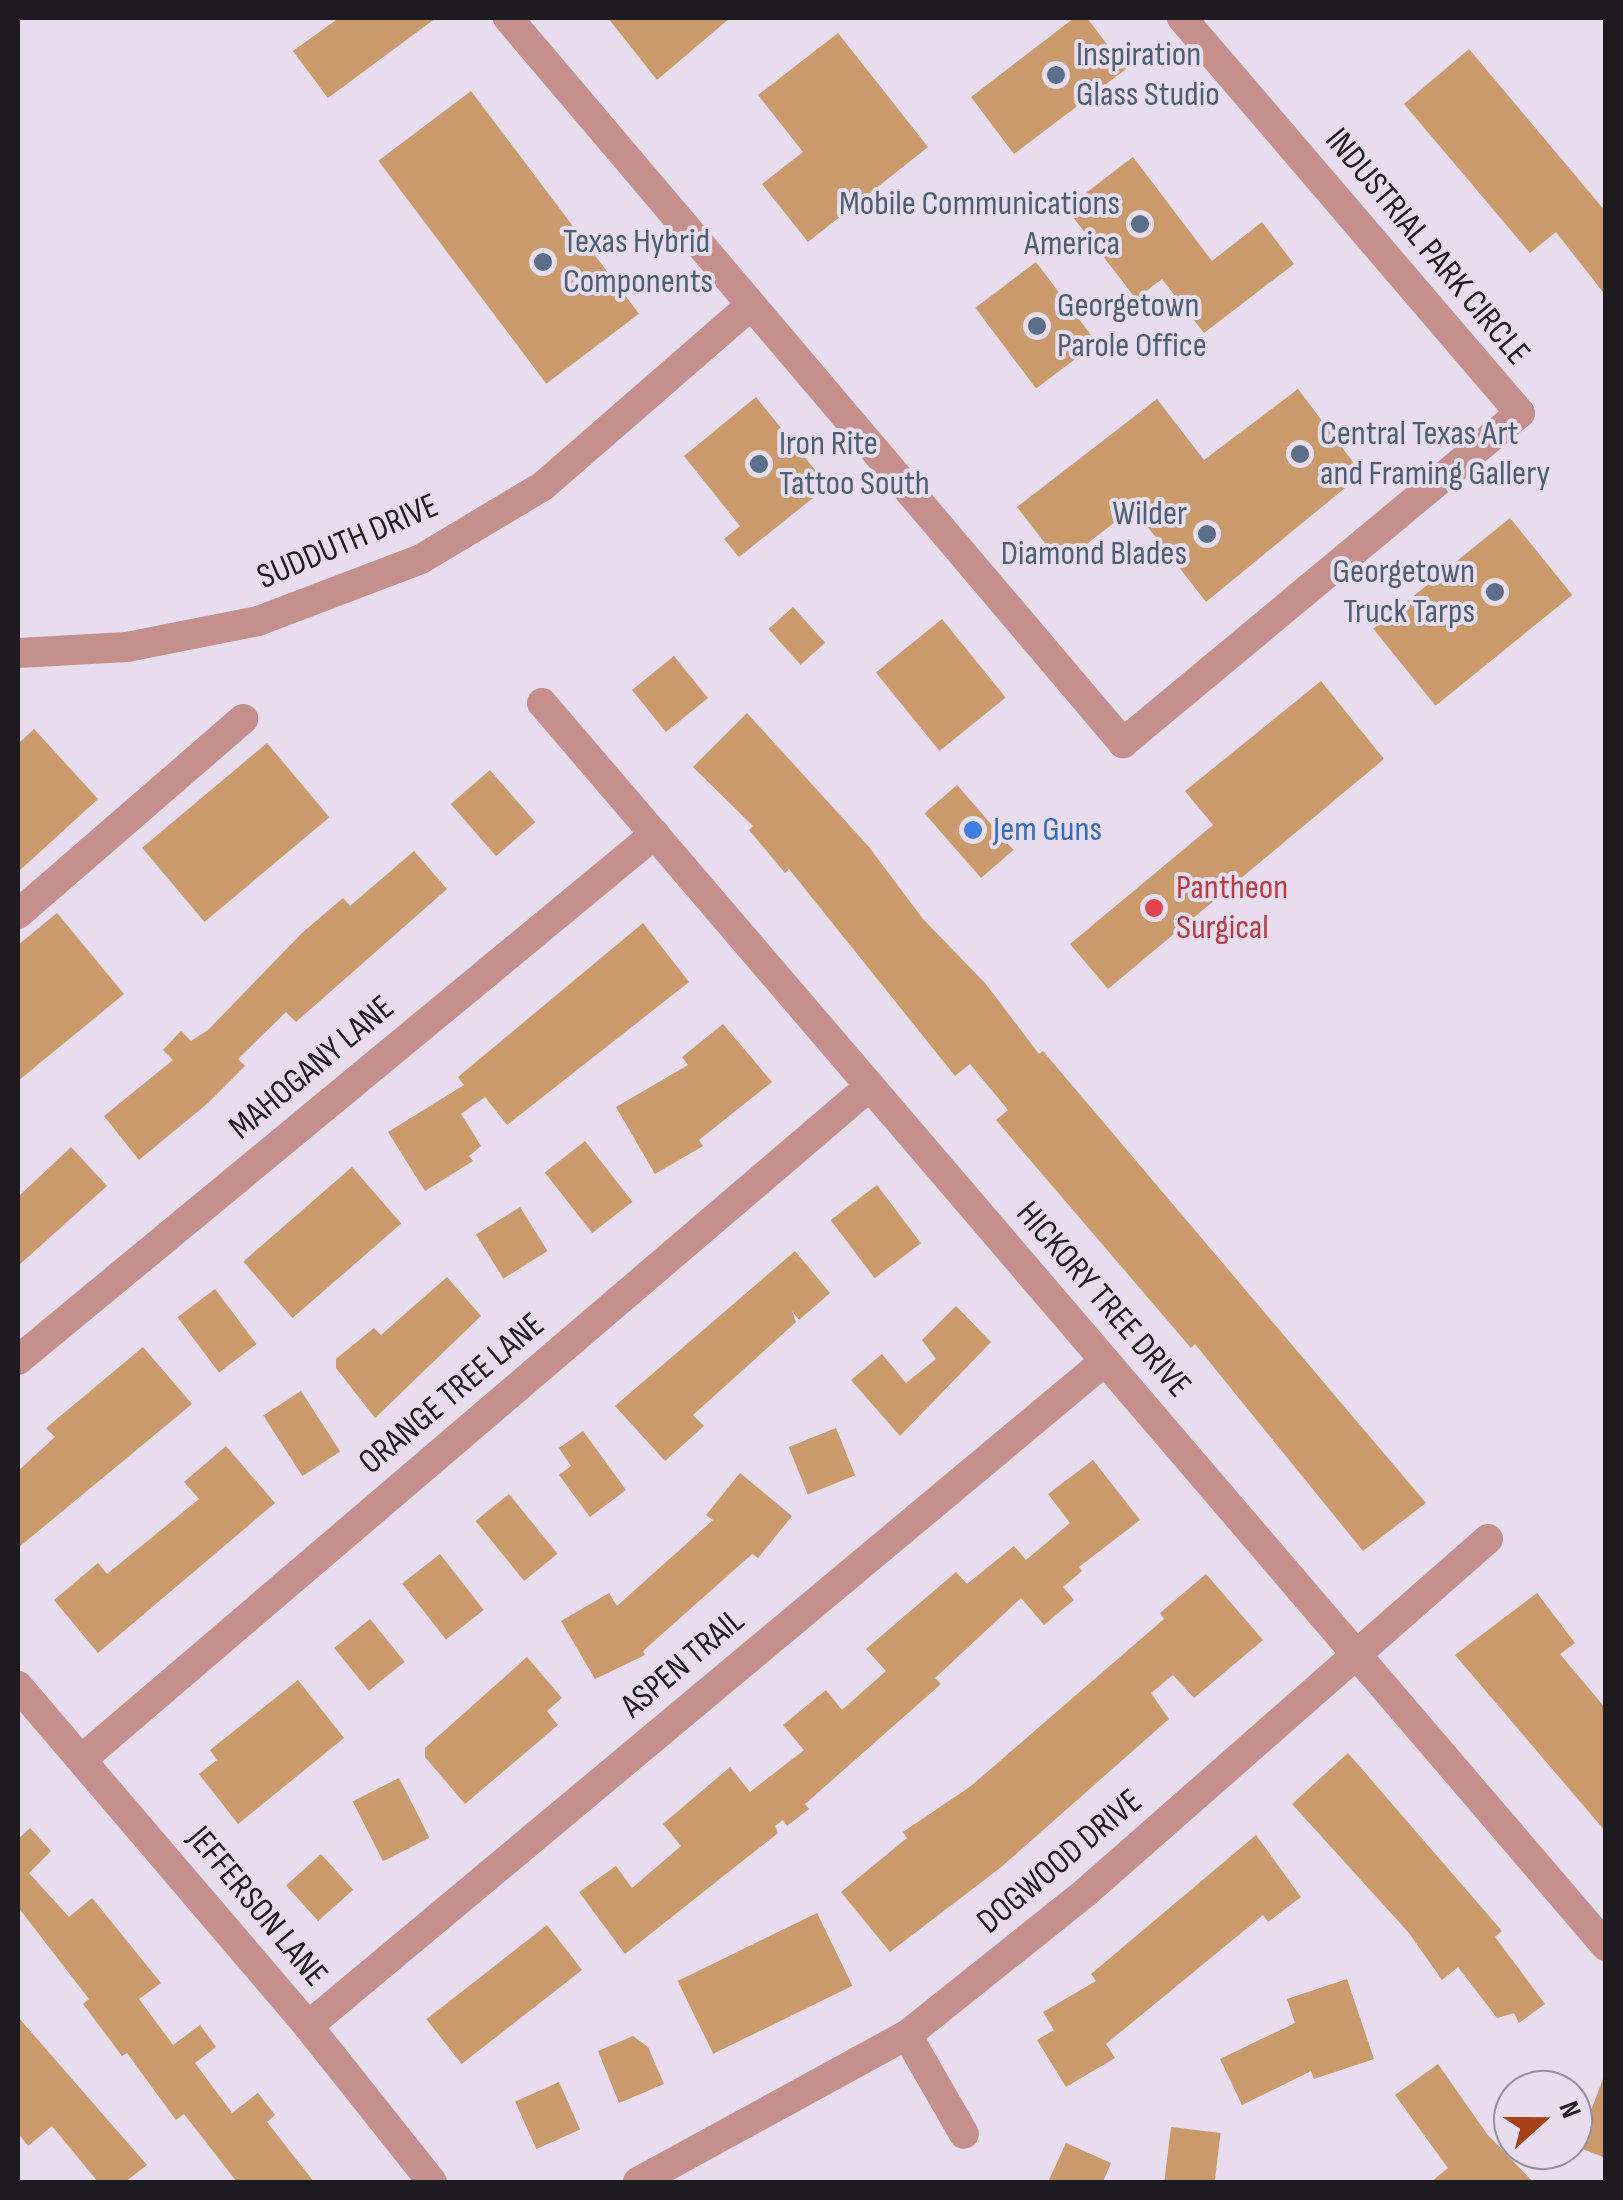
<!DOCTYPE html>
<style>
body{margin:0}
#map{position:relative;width:1623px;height:2200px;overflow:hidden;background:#e7ddee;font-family:"Sofia Sans Condensed",sans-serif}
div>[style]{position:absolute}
.building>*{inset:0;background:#ca996c;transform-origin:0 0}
.minor>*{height:30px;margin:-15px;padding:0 15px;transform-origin:15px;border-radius:15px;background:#c5908b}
.dots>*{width:28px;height:28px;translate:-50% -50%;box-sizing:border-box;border:5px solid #e7ddee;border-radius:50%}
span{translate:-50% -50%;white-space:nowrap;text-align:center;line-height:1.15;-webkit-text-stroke:8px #e7ddee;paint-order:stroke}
.service-label{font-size:35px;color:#4e5e75}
.left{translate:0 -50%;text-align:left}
.right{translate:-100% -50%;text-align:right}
.street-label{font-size:35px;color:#1e1b20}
.shop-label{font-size:35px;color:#366cbe}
.health-label{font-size:35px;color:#be3a42}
.frame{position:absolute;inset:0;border:20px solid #1e1b20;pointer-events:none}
.north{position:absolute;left:1493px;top:2070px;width:100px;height:100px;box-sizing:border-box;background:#e7ddee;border:2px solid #978f9c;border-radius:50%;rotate:69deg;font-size:28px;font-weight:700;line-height:40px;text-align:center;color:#1e1b20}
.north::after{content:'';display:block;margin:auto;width:35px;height:45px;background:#a74116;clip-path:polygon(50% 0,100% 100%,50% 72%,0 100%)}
</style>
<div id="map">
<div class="building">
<i style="clip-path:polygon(339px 18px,436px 18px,328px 98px,293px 51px)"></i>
<i style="clip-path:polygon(608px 18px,730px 18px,657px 80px)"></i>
<i style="clip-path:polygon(1074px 18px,1087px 18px,1126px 69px,1014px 154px,971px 97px)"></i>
<i style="clip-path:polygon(838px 33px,928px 147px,808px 242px,762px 184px,803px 152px,758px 95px)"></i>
<i style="clip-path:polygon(1469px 49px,1606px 212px,1606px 296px,1556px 232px,1530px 253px,1404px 104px)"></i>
<i style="left:471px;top:91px;width:279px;height:116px;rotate:53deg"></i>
<i style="clip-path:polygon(1133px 157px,1212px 261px,1262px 222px,1294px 264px,1204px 333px,1162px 279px,1136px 299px,1066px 208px)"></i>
<i style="left:1036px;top:262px;width:101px;height:76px;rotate:53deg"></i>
<i style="clip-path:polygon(1298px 389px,1362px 474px,1206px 602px,1133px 508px,1061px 564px,1017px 507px,1157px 399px,1204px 460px)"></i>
<i style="clip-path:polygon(756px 397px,828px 486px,739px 557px,724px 539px,740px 526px,684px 456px)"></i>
<i style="left:1510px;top:518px;width:99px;height:176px;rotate:51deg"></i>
<i style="left:793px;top:607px;width:48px;height:33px;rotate:48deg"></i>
<i style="left:942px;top:619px;width:101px;height:85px;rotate:51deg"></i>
<i style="left:674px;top:656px;width:54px;height:54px;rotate:51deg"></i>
<i style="clip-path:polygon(1321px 681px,1384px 759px,1108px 989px,1070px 944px,1213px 825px,1185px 791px)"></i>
<i style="clip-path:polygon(747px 713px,869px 847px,923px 919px,985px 983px,1039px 1054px,1043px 1051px,1426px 1503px,1363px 1551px,1195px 1344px,1191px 1348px,996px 1120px,1008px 1110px,970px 1064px,955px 1076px,789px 869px,785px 873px,749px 830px,753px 826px,693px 767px)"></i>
<i style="clip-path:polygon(34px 729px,98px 799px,18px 872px,18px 744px)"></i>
<i style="left:267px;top:743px;width:97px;height:163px;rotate:50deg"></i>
<i style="left:490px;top:770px;width:69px;height:52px;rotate:49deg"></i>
<i style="left:957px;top:785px;width:86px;height:43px;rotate:49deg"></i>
<i style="clip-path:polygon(414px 851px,447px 889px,296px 1022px,286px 1012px,238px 1059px,245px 1066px,208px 1103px,139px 1160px,104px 1116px,173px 1060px,163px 1050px,181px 1031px,191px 1041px,208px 1030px,302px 933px,343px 898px,350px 906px)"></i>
<i style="clip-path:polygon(57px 913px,124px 994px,18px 1081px,18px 945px)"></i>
<i style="clip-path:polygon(643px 923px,689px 982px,507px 1125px,485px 1097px,461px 1114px,481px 1146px,469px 1156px,473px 1161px,425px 1191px,388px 1132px,464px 1085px,458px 1077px)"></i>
<i style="clip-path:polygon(723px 1024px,772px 1082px,699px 1140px,703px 1146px,655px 1174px,616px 1107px,688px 1065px,682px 1057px)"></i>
<i style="left:585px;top:1141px;width:77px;height:51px;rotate:52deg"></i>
<i style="clip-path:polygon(71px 1147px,107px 1186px,18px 1266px,18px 1197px)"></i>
<i style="left:352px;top:1167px;width:75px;height:144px;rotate:49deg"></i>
<i style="left:877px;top:1185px;width:73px;height:58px;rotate:53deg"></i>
<i style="left:520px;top:1207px;width:52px;height:52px;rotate:58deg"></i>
<i style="clip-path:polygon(795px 1251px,830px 1293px,799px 1320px,792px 1311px,796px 1322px,693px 1415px,704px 1426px,665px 1461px,615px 1406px)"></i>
<i style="clip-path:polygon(447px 1277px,481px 1316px,375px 1418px,336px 1368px,336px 1359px,374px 1328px,381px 1335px)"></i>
<i style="left:215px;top:1289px;width:69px;height:47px;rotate:53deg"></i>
<i style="clip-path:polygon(956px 1306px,991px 1342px,900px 1436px,851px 1380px,882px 1354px,906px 1383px,936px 1359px,922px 1340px)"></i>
<i style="clip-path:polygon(143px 1347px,192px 1404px,18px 1548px,18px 1471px,55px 1437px,46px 1428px)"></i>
<i style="left:301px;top:1391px;width:72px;height:45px;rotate:57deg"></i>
<i style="left:836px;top:1428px;width:51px;height:51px;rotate:68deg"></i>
<i style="clip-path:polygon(583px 1431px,626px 1490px,590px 1517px,559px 1475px,571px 1466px,559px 1448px)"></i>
<i style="clip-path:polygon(226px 1446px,275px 1503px,98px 1653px,54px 1600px,98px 1563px,107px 1574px,199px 1499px,184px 1482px)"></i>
<i style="clip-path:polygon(1093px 1460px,1140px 1520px,1079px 1567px,1082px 1571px,1063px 1587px,1074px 1600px,1044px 1625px,1021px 1598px,935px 1678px,941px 1684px,805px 1804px,809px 1809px,787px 1826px,783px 1820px,775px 1826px,778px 1833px,625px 1954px,579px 1892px,616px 1866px,632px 1888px,681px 1846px,663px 1824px,730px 1767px,750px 1792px,804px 1750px,783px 1725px,826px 1690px,842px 1710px,886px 1671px,866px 1649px,956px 1572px,967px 1584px,1014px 1546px,1026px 1560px,1070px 1523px,1048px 1494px)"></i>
<i style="clip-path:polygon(740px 1473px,792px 1516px,758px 1558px,752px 1554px,643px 1651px,645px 1655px,595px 1679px,561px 1621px,609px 1593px,617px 1606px,713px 1520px,706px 1515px)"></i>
<i style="left:509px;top:1494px;width:77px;height:43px;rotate:51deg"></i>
<i style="left:440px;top:1554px;width:71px;height:48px;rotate:52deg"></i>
<i style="clip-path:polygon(1206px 1574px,1263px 1640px,1194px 1698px,1173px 1675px,1151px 1693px,1169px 1719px,1000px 1868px,890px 1952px,841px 1892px,907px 1838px,903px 1832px,971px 1786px,1164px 1619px,1160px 1613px)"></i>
<i style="clip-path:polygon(1537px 1593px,1575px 1643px,1560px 1654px,1606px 1709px,1606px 1832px,1455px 1655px)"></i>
<i style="left:370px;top:1619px;width:55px;height:46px;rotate:51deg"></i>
<i style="clip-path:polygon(527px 1657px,562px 1698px,547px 1711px,558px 1725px,465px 1804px,425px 1757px,425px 1748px)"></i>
<i style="clip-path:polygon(298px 1680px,344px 1738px,238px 1824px,199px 1774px,217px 1760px,210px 1750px)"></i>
<i style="clip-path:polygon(1348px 1753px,1502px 1931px,1495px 1937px,1545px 2004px,1519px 2023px,1514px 2013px,1497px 2018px,1458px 1967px,1442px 1980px,1409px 1933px,1292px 1804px)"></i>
<i style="left:399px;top:1778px;width:67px;height:52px;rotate:63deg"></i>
<i style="clip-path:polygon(30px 1828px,51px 1851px,29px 1873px,69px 1917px,92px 1898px,161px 1983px,139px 1999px,173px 2045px,200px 2025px,216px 2047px,195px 2063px,232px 2113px,258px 2093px,275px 2115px,267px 2122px,314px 2182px,237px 2182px,184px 2114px,176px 2120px,127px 2053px,122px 2056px,83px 2004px,89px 1999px,18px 1907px,18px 1839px)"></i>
<i style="clip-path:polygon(1256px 1835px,1301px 1897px,1268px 1922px,1263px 1915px,1106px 2044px,1115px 2058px,1066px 2087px,1037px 2040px,1054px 2030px,1043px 2012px,1096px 1981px,1091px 1974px)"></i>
<i style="left:321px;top:1854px;width:48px;height:47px;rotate:48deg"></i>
<i style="left:817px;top:1913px;width:81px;height:155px;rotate:64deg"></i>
<i style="left:547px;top:1925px;width:57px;height:153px;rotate:52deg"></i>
<i style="clip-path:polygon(1347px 1979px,1374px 2059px,1314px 2079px,1311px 2071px,1242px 2105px,1220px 2059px,1295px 2023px,1287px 1999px)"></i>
<i style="clip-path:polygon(18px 2017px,147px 2165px,125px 2182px,98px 2182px,52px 2126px,28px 2146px,18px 2133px)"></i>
<i style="clip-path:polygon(633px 2036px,648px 2047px,664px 2084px,619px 2103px,598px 2051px)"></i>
<i style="clip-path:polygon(1438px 2064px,1487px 2134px,1533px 2182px,1431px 2182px,1448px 2168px,1395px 2095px)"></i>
<i style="clip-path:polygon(1603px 2079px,1606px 2079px,1606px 2158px,1577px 2147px)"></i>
<i style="left:559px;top:2082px;width:52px;height:48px;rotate:66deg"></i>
<i style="left:1171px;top:2127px;width:50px;height:55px;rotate:7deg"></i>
<i style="clip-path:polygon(1066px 2143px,1111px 2163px,1103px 2182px,1048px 2182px)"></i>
</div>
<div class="minor">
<i style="left:508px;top:18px;width:951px;rotate:49.69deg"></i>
<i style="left:1123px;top:743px;width:516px;rotate:-39.73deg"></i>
<i style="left:1520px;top:413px;width:520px;rotate:-130.55deg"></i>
<i style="left:18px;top:653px;width:109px;rotate:-3.2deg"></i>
<i style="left:127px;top:647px;width:134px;rotate:-11.2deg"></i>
<i style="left:258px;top:621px;width:174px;rotate:-20.8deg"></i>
<i style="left:421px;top:559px;width:142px;rotate:-30.9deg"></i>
<i style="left:543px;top:486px;width:276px;rotate:-41deg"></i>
<i style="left:542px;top:703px;width:1636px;rotate:49.44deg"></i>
<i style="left:18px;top:914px;width:298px;rotate:-40.9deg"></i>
<i style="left:18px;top:1360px;width:826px;rotate:-39.55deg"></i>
<i style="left:18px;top:1686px;width:447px;rotate:49.5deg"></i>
<i style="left:308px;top:2026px;width:199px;rotate:51.5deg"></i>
<i style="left:82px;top:1759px;width:1036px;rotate:-40.5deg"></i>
<i style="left:308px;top:2026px;width:1038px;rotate:-39.84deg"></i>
<i style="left:907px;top:2035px;width:114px;rotate:60.1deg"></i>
<i style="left:638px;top:2182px;width:307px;rotate:-28.7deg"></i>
<i style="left:907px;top:2035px;width:229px;rotate:-38.6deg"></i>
<i style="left:1086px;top:1892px;width:535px;rotate:-41.29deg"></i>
</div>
<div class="dots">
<i style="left:1056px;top:75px;background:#5c6f8a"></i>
<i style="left:1140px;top:224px;background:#5c6f8a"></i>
<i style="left:543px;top:262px;background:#5c6f8a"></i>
<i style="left:1037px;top:326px;background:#5c6f8a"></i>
<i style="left:1300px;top:454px;background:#5c6f8a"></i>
<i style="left:759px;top:464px;background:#5c6f8a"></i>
<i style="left:1207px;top:534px;background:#5c6f8a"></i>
<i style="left:1495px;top:592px;background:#5c6f8a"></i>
<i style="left:973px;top:830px;background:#3f7fe0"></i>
<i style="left:1154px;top:908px;background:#e0444e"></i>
</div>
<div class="service-label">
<span class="left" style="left:1076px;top:75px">Inspiration<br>Glass Studio</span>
<span class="right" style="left:1120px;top:224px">Mobile Communications<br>America</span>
<span class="left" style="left:563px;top:262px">Texas Hybrid<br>Components</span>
<span class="left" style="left:1057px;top:326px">Georgetown<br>Parole Office</span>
<span class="left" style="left:1320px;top:454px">Central Texas Art<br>and Framing Gallery</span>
<span class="left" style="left:779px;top:464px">Iron Rite<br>Tattoo South</span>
<span class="right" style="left:1187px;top:534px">Wilder<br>Diamond Blades</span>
<span class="right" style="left:1475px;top:592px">Georgetown<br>Truck Tarps</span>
</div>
<div class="street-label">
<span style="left:1427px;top:247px;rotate:50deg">INDUSTRIAL PARK CIRCLE</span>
<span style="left:348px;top:542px;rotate:-23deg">SUDDUTH DRIVE</span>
<span style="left:312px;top:1068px;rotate:-40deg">MAHOGANY LANE</span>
<span style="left:1103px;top:1300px;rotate:49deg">HICKORY TREE DRIVE</span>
<span style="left:452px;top:1394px;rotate:-40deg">ORANGE TREE LANE</span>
<span style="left:683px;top:1664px;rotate:-40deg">ASPEN TRAIL</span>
<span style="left:1060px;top:1862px;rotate:-40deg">DOGWOOD DRIVE</span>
<span style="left:257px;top:1907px;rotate:50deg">JEFFERSON LANE</span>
</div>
<div class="shop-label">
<span class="left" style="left:993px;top:830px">Jem Guns</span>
</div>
<div class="health-label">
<span class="left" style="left:1176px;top:908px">Pantheon<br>Surgical</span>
</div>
<div class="frame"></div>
<div class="north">N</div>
</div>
